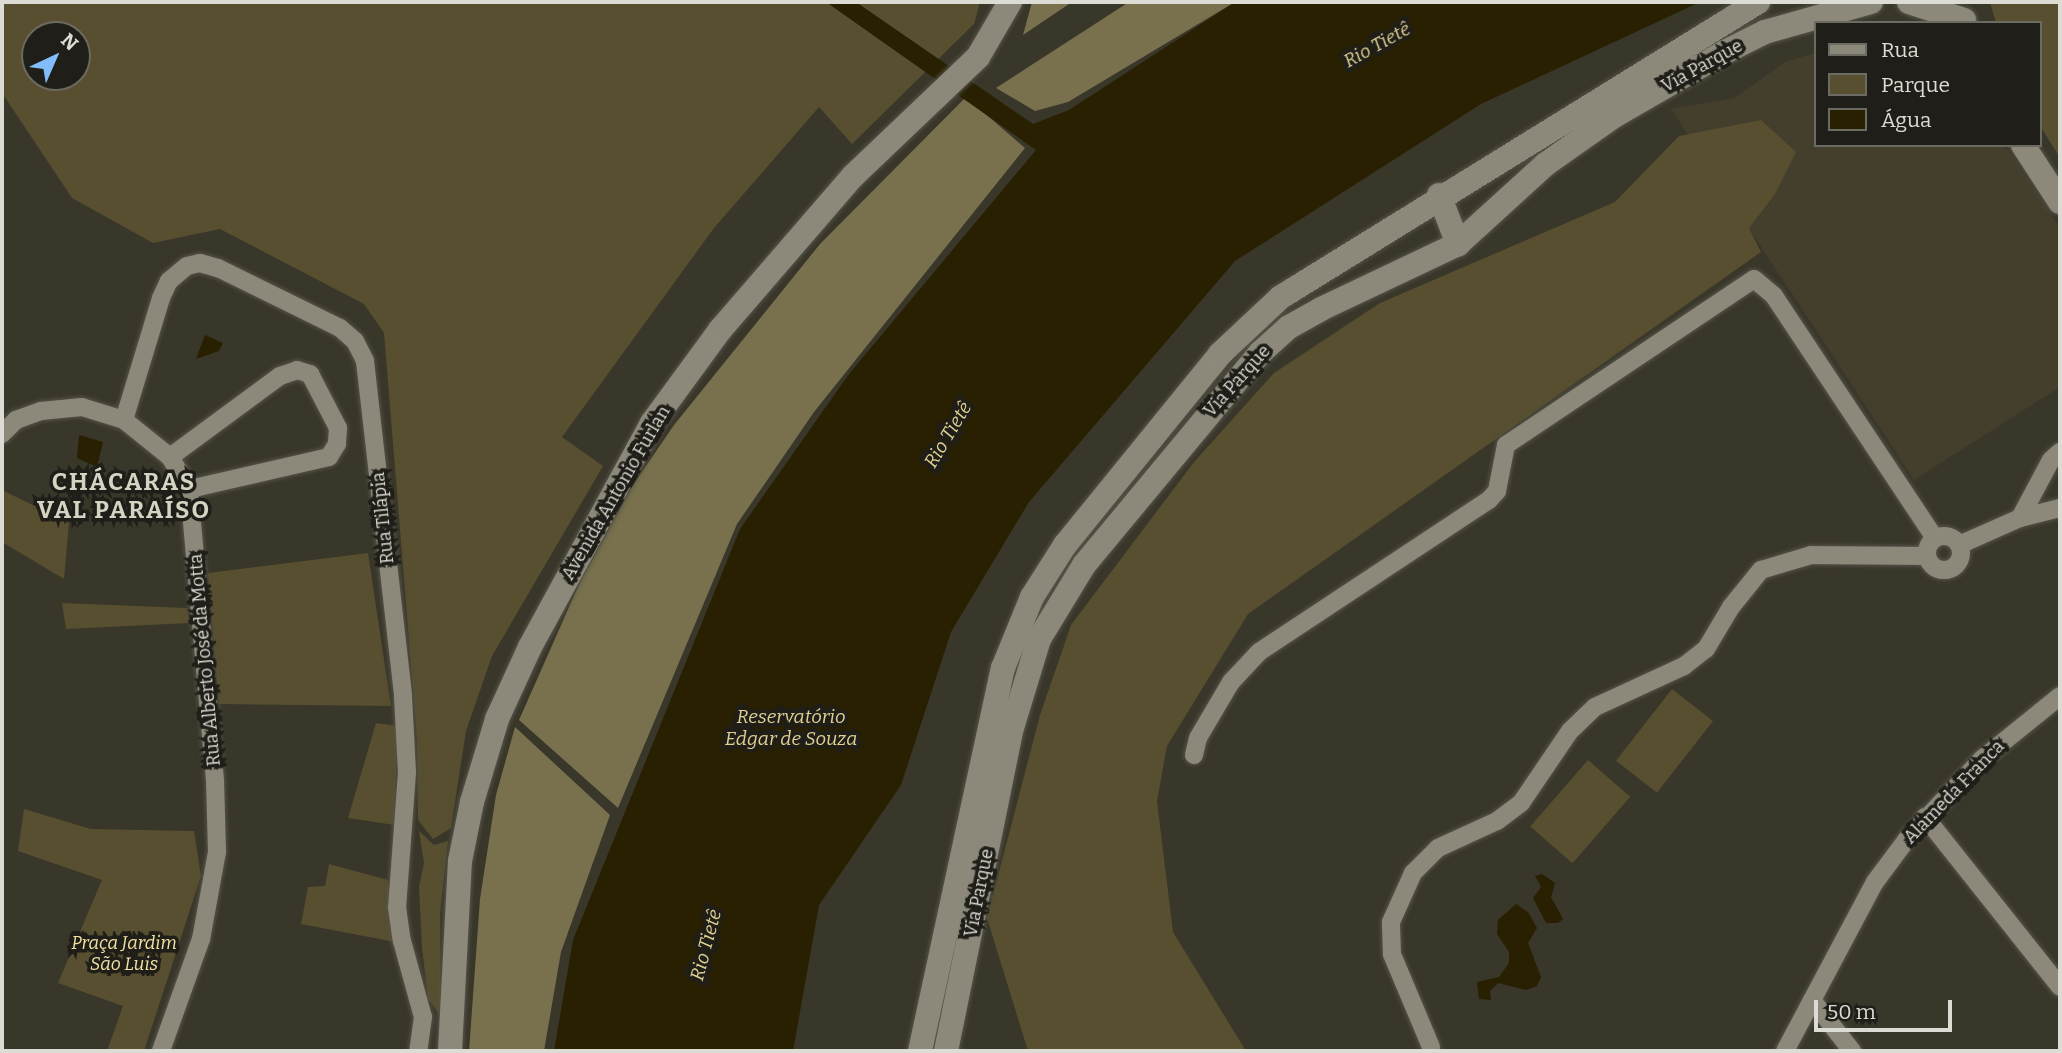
<!DOCTYPE html>
<meta charset="utf-8">
<style>
body{margin:0}
#map{position:relative;width:2062px;height:1053px;overflow:hidden;background:#39362a;font-family:Bitter,serif}
div>[style]{position:absolute}
.built>*{inset:0;background:#443f2d}
.green>*{inset:0;background:#574f2f;transform-origin:0 0}
.forest>*{inset:0;background:#79714d}
.water>*{inset:0;background:#282000}
.roads{filter:drop-shadow(0 0 2px #555348) drop-shadow(0 0 2px #555348)}
.street>*{height:18px;margin:-9px;padding:0 9px;transform-origin:9px;border-radius:9px;background:#8c897b}
.street>.ring{margin:-9px;padding:0;box-sizing:content-box;background:none;border:18px solid #8c897b;border-radius:50%}
.secondary>*{height:24px;margin:-12px;padding:0 12px;transform-origin:12px;border-radius:12px;background:#8c897b}
span{translate:-50% -50%;white-space:nowrap;text-align:center;line-height:1.15;-webkit-text-stroke:7px #1f1e18;paint-order:stroke}
.street-label{font-size:18px;color:#dddcd4}
.park-label{font-size:18px;color:#f2e3a3;font-style:italic}
.water-label{font-size:19px;color:#e0d092;font-style:italic}
.district-label{font-size:24px;color:#d6d3c3;font-weight:700;letter-spacing:2px}
.frame{position:absolute;inset:0;border:4px solid #dddcd4;pointer-events:none}
.legend{position:absolute;left:1814px;top:21px;width:228px;height:126px;box-sizing:border-box;background:#1f1e18;border:2px solid #6b6a63;margin:0;padding:9px 12px;list-style:none;font-size:21px;color:#dddcd4}
.legend li{display:flex;align-items:center;gap:14px;height:35px}
.legend b{width:35px;border:2px solid #6b6a63}
.north{position:absolute;left:21px;top:21px;width:70px;height:70px;box-sizing:border-box;background:#1f1e18;border:2px solid #6b6a63;border-radius:50%;rotate:44deg;font-size:19px;font-weight:700;line-height:28px;text-align:center;color:#dddcd4}
.north::after{content:'';display:block;margin:auto;width:24px;height:32px;background:#82bcfa;clip-path:polygon(50% 0,100% 100%,50% 72%,0 100%)}
.scale{position:absolute;left:1814px;top:1000px;width:138px;height:32px;box-sizing:border-box;border:4px solid #dddcd4;border-top:0;padding-left:9px;font-size:21px;line-height:24px;white-space:nowrap;color:#dddcd4;-webkit-text-stroke:5px #1f1e18;paint-order:stroke}
</style>
<div id="map">
<div class="built">
<i style="clip-path:polygon(1815px 53px,1815px 145px,2004px 145px,2060px 228px,2060px 387px,1914px 480px,1671px 109px,1735px 98px,1785px 62px)"></i>
</div>
<div class="green">
<i style="clip-path:polygon(evenodd,2px 2px,980px 2px,974px 24px,852px 144px,819px 107px,714px 228px,562px 437px,603px 466px,492px 656px,466px 731px,451px 828px,433px 839px,418px 820px,417px 739px,384px 333px,364px 304px,220px 229px,153px 243px,72px 198px,2px 93px,2px 2px,35px 35px,77px 35px,77px 77px,35px 77px,35px 35px)"></i>
<i style="clip-path:polygon(1990px 2px,2060px 2px,2060px 158px,2039px 124px,2039px 23px,1996px 23px)"></i>
<i style="clip-path:polygon(1761px 120px,1796px 152px,1775px 194px,1749px 228px,1761px 252px,1248px 614px,1167px 746px,1157px 801px,1173px 932px,1246px 1051px,1028px 1051px,987px 918px,1040px 715px,1071px 625px,1194px 462px,1274px 373px,1380px 303px,1615px 202px,1679px 136px)"></i>
<i style="clip-path:polygon(2px 490px,69px 523px,64px 579px,2px 542px)"></i>
<i style="clip-path:polygon(368px 553px,391px 706px,219px 704px,208px 573px)"></i>
<i style="clip-path:polygon(62px 603px,187px 608px,190px 623px,66px 629px)"></i>
<i style="left:1672px;top:689px;width:52px;height:91px;rotate:38deg"></i>
<i style="clip-path:polygon(376px 723px,398px 726px,394px 825px,348px 818px)"></i>
<i style="left:1588px;top:760px;width:56px;height:88px;rotate:41deg"></i>
<i style="clip-path:polygon(24px 809px,91px 829px,194px 831px,201px 876px,144px 1051px,107px 1051px,123px 1006px,58px 983px,102px 880px,18px 851px)"></i>
<i style="clip-path:polygon(419px 831px,434px 845px,448px 841px,440px 914px,441px 1016px,428px 999px,422px 948px,419px 887px,424px 863px)"></i>
<i style="clip-path:polygon(329px 864px,388px 880px,395px 942px,301px 924px,308px 887px,325px 886px)"></i>
</div>
<div class="forest">
<i style="clip-path:polygon(1032px 2px,1072px 2px,1023px 35px)"></i>
<i style="clip-path:polygon(1129px 2px,1235px 2px,1068px 102px,1035px 111px,996px 88px)"></i>
<i style="clip-path:polygon(966px 97px,1025px 148px,814px 412px,737px 524px,618px 808px,519px 720px,581px 580px,633px 485px,674px 425px,820px 244px)"></i>
<i style="clip-path:polygon(515px 727px,610px 815px,561px 952px,544px 1051px,469px 1051px,480px 899px,496px 795px)"></i>
</div>
<div class="water">
<i style="clip-path:polygon(826px 2px,856px 2px,1033px 124px,1069px 110px,1235px 2px,1700px 2px,1481px 104px,1235px 261px,1029px 502px,951px 632px,901px 785px,819px 905px,793px 1051px,554px 1051px,573px 940px,740px 529px,849px 374px,1036px 150px)"></i>
<i style="clip-path:polygon(205px 335px,223px 343px,219px 351px,196px 359px)"></i>
<i style="clip-path:polygon(79px 435px,103px 442px,97px 467px,77px 458px)"></i>
<i style="clip-path:polygon(1542px 874px,1555px 883px,1551px 897px,1563px 919px,1558px 923px,1546px 923px,1533px 898px,1541px 887px,1535px 876px)"></i>
<i style="clip-path:polygon(1516px 904px,1528px 912px,1537px 928px,1528px 943px,1541px 977px,1537px 986px,1526px 990px,1498px 983px,1490px 991px,1491px 1000px,1479px 999px,1477px 982px,1499px 977px,1509px 963px,1509px 952px,1497px 934px,1498px 920px)"></i>
</div>
<div class="roads">
<div class="street">
<i style="left:124px;top:420px;width:127px;rotate:-73.1deg"></i>
<i style="left:161px;top:298px;width:19px;rotate:-65deg"></i>
<i style="left:169px;top:281px;width:23px;rotate:-40deg"></i>
<i style="left:187px;top:266px;width:13px;rotate:-13deg"></i>
<i style="left:200px;top:263px;width:19px;rotate:16deg"></i>
<i style="left:218px;top:268px;width:136px;rotate:26.2deg"></i>
<i style="left:340px;top:328px;width:20px;rotate:41deg"></i>
<i style="left:355px;top:341px;width:22px;rotate:63deg"></i>
<i style="left:365px;top:361px;width:337px;rotate:83.5deg"></i>
<i style="left:403px;top:696px;width:76px;rotate:87deg"></i>
<i style="left:407px;top:772px;width:135px;rotate:94.2deg"></i>
<i style="left:397px;top:907px;width:34px;rotate:82deg"></i>
<i style="left:402px;top:941px;width:79px;rotate:74.6deg"></i>
<i style="left:423px;top:1017px;width:34px;rotate:98deg"></i>
<i style="left:2px;top:434px;width:20px;rotate:-45deg"></i>
<i style="left:16px;top:420px;width:27px;rotate:-20deg"></i>
<i style="left:41px;top:411px;width:41px;rotate:-5.6deg"></i>
<i style="left:82px;top:407px;width:44px;rotate:17.2deg"></i>
<i style="left:124px;top:420px;width:59px;rotate:38.8deg"></i>
<i style="left:170px;top:457px;width:37px;rotate:59deg"></i>
<i style="left:189px;top:489px;width:292px;rotate:84.9deg"></i>
<i style="left:215px;top:780px;width:72px;rotate:88.4deg"></i>
<i style="left:217px;top:852px;width:88px;rotate:100.4deg"></i>
<i style="left:201px;top:939px;width:119px;rotate:109.7deg"></i>
<i style="left:170px;top:457px;width:137px;rotate:-36.4deg"></i>
<i style="left:280px;top:376px;width:18px;rotate:-19deg"></i>
<i style="left:297px;top:370px;width:14px;rotate:17deg"></i>
<i style="left:310px;top:374px;width:61px;rotate:62.6deg"></i>
<i style="left:338px;top:428px;width:16px;rotate:94deg"></i>
<i style="left:337px;top:444px;width:15px;rotate:122deg"></i>
<i style="left:329px;top:457px;width:144px;rotate:167.1deg"></i>
<i style="left:2020px;top:518px;width:66px;rotate:-61.9deg"></i>
<i style="left:2051px;top:460px;width:12px;rotate:-42deg"></i>
<i class="ring" style="left:1927px;top:536px;width:16px;height:16px"></i>
<i style="left:1959px;top:545px;width:67px;rotate:-23.9deg"></i>
<i style="left:2020px;top:518px;width:41px;rotate:-14deg"></i>
<i style="left:1194px;top:755px;width:17px;rotate:-77deg"></i>
<i style="left:1198px;top:738px;width:65px;rotate:-59.5deg"></i>
<i style="left:1231px;top:682px;width:41px;rotate:-47deg"></i>
<i style="left:1259px;top:652px;width:276px;rotate:-33.5deg"></i>
<i style="left:1489px;top:500px;width:12px;rotate:-48deg"></i>
<i style="left:1497px;top:491px;width:47px;rotate:-78.9deg"></i>
<i style="left:1506px;top:445px;width:298px;rotate:-33.8deg"></i>
<i style="left:1754px;top:279px;width:26px;rotate:40deg"></i>
<i style="left:1774px;top:296px;width:291px;rotate:56.4deg"></i>
<i style="left:1925px;top:817px;width:217px;rotate:51.5deg"></i>
<i style="left:1812px;top:1000px;width:65px;rotate:51.9deg"></i>
<i style="left:1431px;top:1047px;width:101px;rotate:-112.8deg"></i>
<i style="left:1392px;top:954px;width:32px;rotate:-92deg"></i>
<i style="left:1391px;top:922px;width:54px;rotate:-65.8deg"></i>
<i style="left:1413px;top:873px;width:35px;rotate:-45deg"></i>
<i style="left:1438px;top:848px;width:65px;rotate:-24.6deg"></i>
<i style="left:1497px;top:821px;width:30px;rotate:-37deg"></i>
<i style="left:1521px;top:803px;width:87px;rotate:-55.8deg"></i>
<i style="left:1570px;top:731px;width:35px;rotate:-44deg"></i>
<i style="left:1595px;top:707px;width:98px;rotate:-24.7deg"></i>
<i style="left:1684px;top:666px;width:28px;rotate:-38deg"></i>
<i style="left:1706px;top:649px;width:49px;rotate:-59.2deg"></i>
<i style="left:1731px;top:607px;width:48px;rotate:-51deg"></i>
<i style="left:1761px;top:570px;width:52px;rotate:-16.7deg"></i>
<i style="left:1811px;top:555px;width:116px;rotate:0.5deg"></i>
<i style="left:1785px;top:1051px;width:191px;rotate:-62deg"></i>
<i style="left:1875px;top:882px;width:54px;rotate:-53.3deg"></i>
<i style="left:1907px;top:839px;width:110px;rotate:-46.8deg"></i>
<i style="left:1982px;top:759px;width:100px;rotate:-38.9deg"></i>
</div>
<div class="secondary">
<i style="left:1909px;top:2px;width:58px;rotate:18.1deg"></i>
<i style="left:2023px;top:145px;width:68px;rotate:57deg"></i>
<i style="left:1439px;top:195px;width:53px;rotate:68.8deg"></i>
<i style="left:450px;top:1051px;width:190px;rotate:-87deg"></i>
<i style="left:460px;top:861px;width:60px;rotate:-78.5deg"></i>
<i style="left:472px;top:802px;width:87px;rotate:-73.2deg"></i>
<i style="left:497px;top:719px;width:79px;rotate:-65.4deg"></i>
<i style="left:530px;top:647px;width:255px;rotate:-61.4deg"></i>
<i style="left:652px;top:423px;width:115px;rotate:-53.8deg"></i>
<i style="left:720px;top:330px;width:203px;rotate:-49.2deg"></i>
<i style="left:853px;top:176px;width:173px;rotate:-43.6deg"></i>
<i style="left:978px;top:57px;width:64px;rotate:-59.8deg"></i>
<i style="left:920px;top:1051px;width:392px;rotate:-77.8deg"></i>
<i style="left:1003px;top:668px;width:77px;rotate:-67.8deg"></i>
<i style="left:1032px;top:597px;width:62px;rotate:-57.6deg"></i>
<i style="left:1065px;top:545px;width:246px;rotate:-50.9deg"></i>
<i style="left:1220px;top:354px;width:83px;rotate:-43.1deg"></i>
<i style="left:1281px;top:297px;width:561px;rotate:-31.73deg"></i>
<i style="left:946px;top:1051px;width:330px;rotate:-78.5deg"></i>
<i style="left:1012px;top:728px;width:93px;rotate:-73.1deg"></i>
<i style="left:1039px;top:639px;width:87px;rotate:-58.7deg"></i>
<i style="left:1084px;top:565px;width:276px;rotate:-50.3deg"></i>
<i style="left:1260px;top:353px;width:39px;rotate:-42deg"></i>
<i style="left:1289px;top:327px;width:37px;rotate:-29deg"></i>
<i style="left:1321px;top:309px;width:152px;rotate:-25.4deg"></i>
<i style="left:1458px;top:244px;width:119px;rotate:-42.3deg"></i>
<i style="left:1546px;top:164px;width:83px;rotate:-35.2deg"></i>
<i style="left:1614px;top:116px;width:128px;rotate:-30deg"></i>
<i style="left:1725px;top:52px;width:45px;rotate:-26.6deg"></i>
<i style="left:1765px;top:32px;width:110px;rotate:-15.8deg"></i>
</div>
</div>
<div class="street-label">
<span style="left:1702px;top:66px;rotate:-29deg">Via Parque</span>
<span style="left:1237px;top:381px;rotate:-48deg">Via Parque</span>
<span style="left:616px;top:493px;rotate:-60deg">Avenida Antonio Furlan</span>
<span style="left:383px;top:518px;rotate:-96deg">Rua Tilápia</span>
<span style="left:205px;top:660px;rotate:-95deg">Rua Alberto José da Motta</span>
<span style="left:1954px;top:792px;rotate:-46deg">Alameda Franca</span>
<span style="left:979px;top:893px;rotate:-79deg">Via Parque</span>
</div>
<div class="park-label">
<span style="left:124px;top:954px">Praça Jardim<br>São Luis</span>
</div>
<div class="water-label">
<span style="left:1377px;top:45px;rotate:-29deg">Rio Tietê</span>
<span style="left:948px;top:435px;rotate:-59deg">Rio Tietê</span>
<span style="left:791px;top:728px">Reservatório<br>Edgar de Souza</span>
<span style="left:706px;top:945px;rotate:-75deg">Rio Tietê</span>
</div>
<div class="district-label">
<span style="left:124px;top:497px">CHÁCARAS<br>VAL PARAÍSO</span>
</div>
<div class="frame"></div>
<ul class="legend">
<li><b style="height:9px;background:#8c897b"></b>Rua</li>
<li><b style="height:19px;background:#574f2f"></b>Parque</li>
<li><b style="height:19px;background:#282000"></b>Água</li>
</ul>
<div class="north">N</div>
<div class="scale">50 m</div>
</div>
